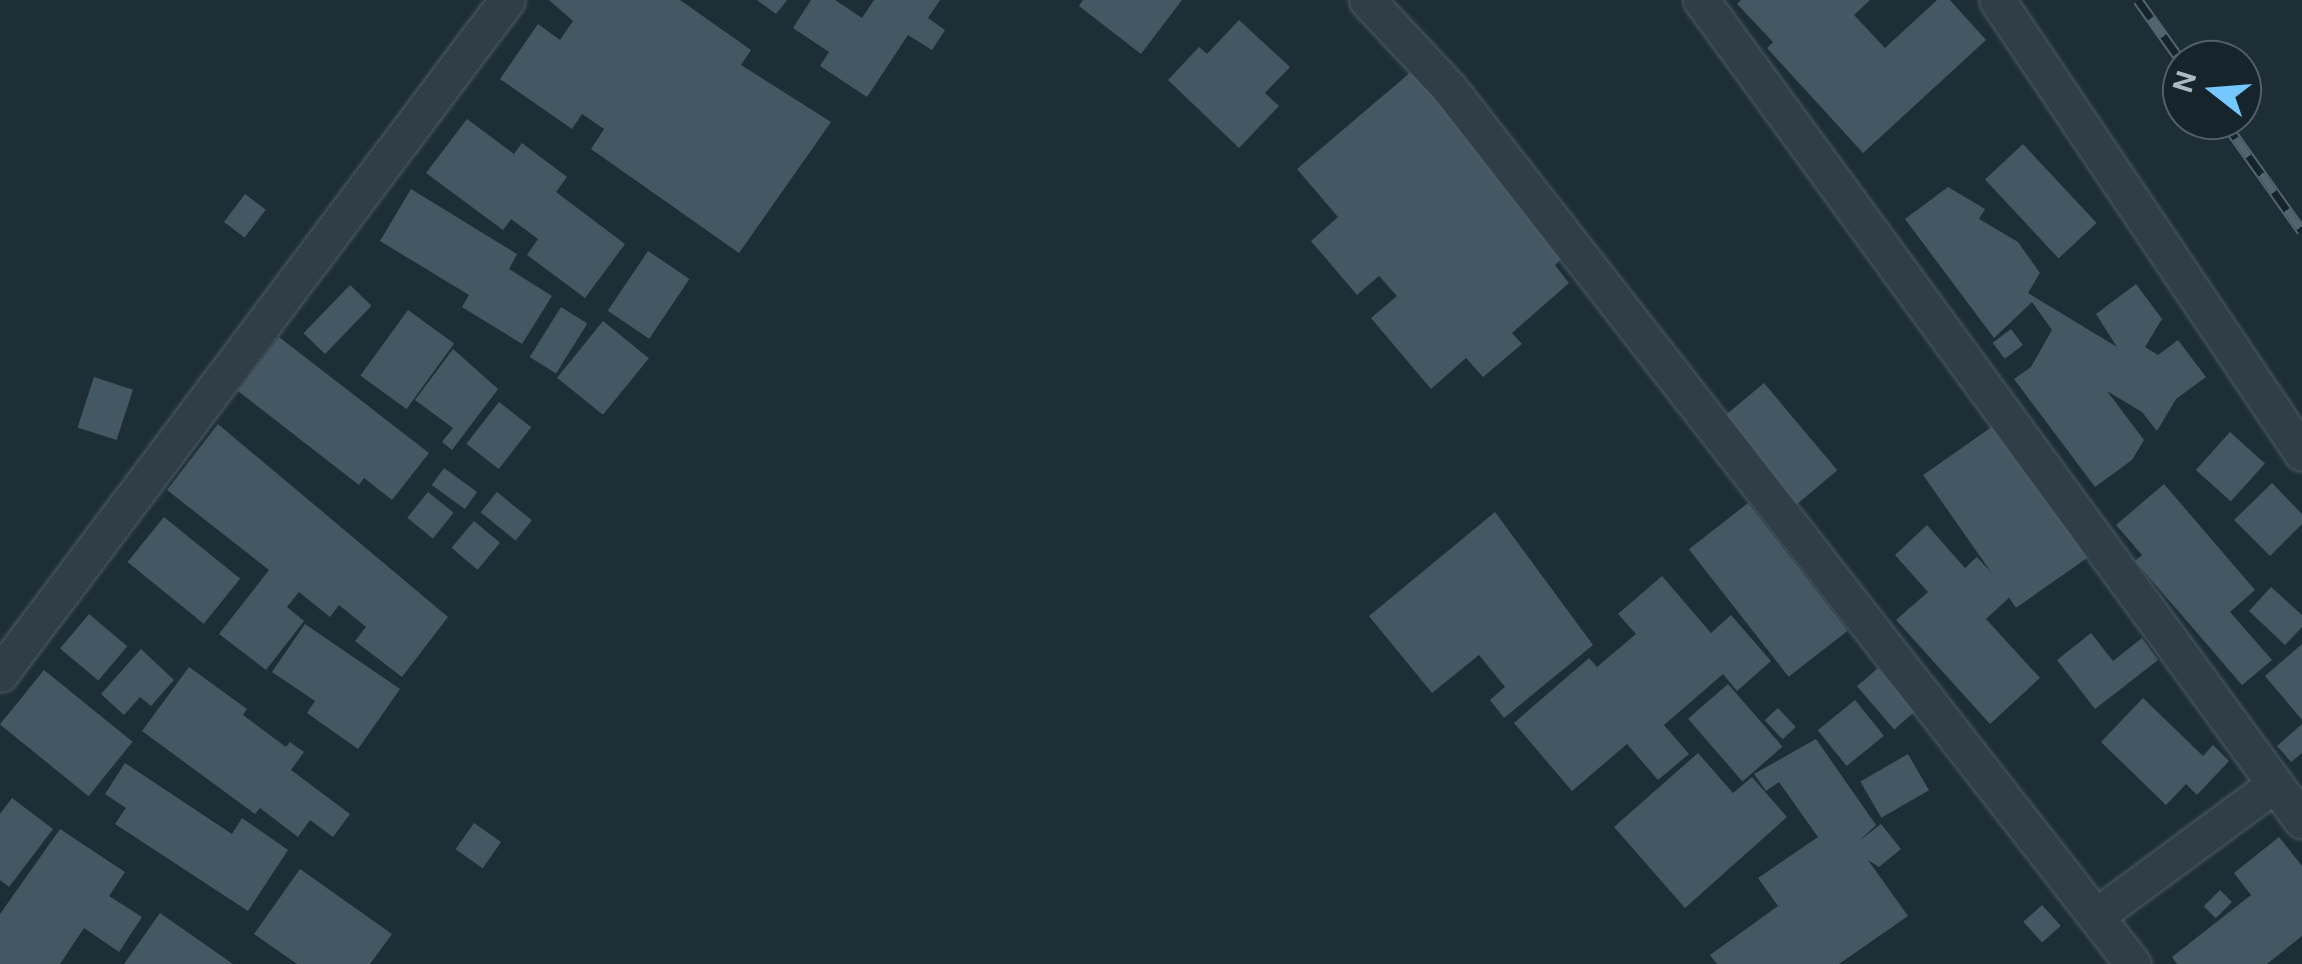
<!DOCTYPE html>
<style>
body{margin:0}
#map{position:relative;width:2302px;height:964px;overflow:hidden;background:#1d2e37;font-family:"DM Sans",sans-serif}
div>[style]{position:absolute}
.building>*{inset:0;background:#445864;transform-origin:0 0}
.roads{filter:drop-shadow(0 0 2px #4d5d66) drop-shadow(0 0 2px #4d5d66)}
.minor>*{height:35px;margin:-17.5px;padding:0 17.5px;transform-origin:17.5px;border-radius:17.5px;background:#303f47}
.rail>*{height:11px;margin-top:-5.5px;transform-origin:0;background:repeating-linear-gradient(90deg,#16242b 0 22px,#51646f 0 44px);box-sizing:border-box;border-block:2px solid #51646f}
span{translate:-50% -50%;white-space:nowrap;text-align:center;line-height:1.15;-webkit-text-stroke:10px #16242b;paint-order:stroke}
.north{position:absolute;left:2162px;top:40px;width:100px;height:100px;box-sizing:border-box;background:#16242b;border:2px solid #516069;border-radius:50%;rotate:287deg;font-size:28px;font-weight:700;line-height:40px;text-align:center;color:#a9bac5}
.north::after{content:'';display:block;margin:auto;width:35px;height:45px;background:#74c8ff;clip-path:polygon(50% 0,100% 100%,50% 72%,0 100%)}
</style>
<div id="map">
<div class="building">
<i style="clip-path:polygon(549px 0,680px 0,751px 50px,741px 65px,831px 122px,739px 253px,591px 149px,604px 129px,582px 114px,572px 129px,500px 79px,538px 24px,560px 40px,573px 21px)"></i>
<i style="clip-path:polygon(757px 0,787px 0,776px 14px)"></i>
<i style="clip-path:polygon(811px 0,835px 0,862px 18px,874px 0,940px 0,928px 18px,945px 30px,932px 50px,908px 35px,867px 97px,820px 66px,829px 52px,793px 28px)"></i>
<i style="clip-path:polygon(1083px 0,1182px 0,1141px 54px,1079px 6px)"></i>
<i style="clip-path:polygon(1741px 0,1870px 0,1854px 15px,1885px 48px,1937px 0,1950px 0,1986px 40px,1863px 153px,1767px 48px,1773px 42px,1737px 4px)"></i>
<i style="clip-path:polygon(1239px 20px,1290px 67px,1265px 93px,1279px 106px,1239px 148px,1168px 80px,1199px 47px,1207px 54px)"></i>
<i style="clip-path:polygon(1412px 71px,1566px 255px,1555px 265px,1569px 283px,1512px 333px,1522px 344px,1483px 377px,1466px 358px,1431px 389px,1371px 318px,1397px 296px,1379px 276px,1357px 295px,1311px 241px,1338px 217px,1297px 169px)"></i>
<i style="clip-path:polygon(467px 119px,514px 154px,522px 143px,567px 177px,556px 192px,625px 244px,585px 298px,527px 255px,538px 239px,511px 219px,503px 230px,426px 173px)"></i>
<i style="left:2023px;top:144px;width:108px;height:52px;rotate:47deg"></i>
<i style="clip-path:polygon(1948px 187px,1985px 209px,1979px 219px,2018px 242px,2040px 273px,2028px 293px,2117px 347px,2096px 314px,2136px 284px,2162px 319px,2145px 347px,2158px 355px,2178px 340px,2206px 377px,2176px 399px,2157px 431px,2142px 412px,2107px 391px,2144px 440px,2132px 460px,2095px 487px,2014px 379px,2031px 367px,2052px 330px,2032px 302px,1994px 338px,1905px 219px)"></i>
<i style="clip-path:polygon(411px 189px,517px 254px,509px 269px,552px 296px,522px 344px,462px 307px,469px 295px,380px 241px)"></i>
<i style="left:245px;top:194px;width:26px;height:35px;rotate:37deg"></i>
<i style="left:648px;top:251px;width:50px;height:72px;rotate:34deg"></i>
<i style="left:350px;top:285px;width:30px;height:67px;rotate:44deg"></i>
<i style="left:561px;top:307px;width:31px;height:59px;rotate:32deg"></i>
<i style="left:408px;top:310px;width:57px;height:81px;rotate:36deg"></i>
<i style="left:603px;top:321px;width:59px;height:73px;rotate:39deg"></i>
<i style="left:2011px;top:329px;width:20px;height:23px;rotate:53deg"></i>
<i style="clip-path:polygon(279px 337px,429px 453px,392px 500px,364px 478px,359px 485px,238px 391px)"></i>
<i style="clip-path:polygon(453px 349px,498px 389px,452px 450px,442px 442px,453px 428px,415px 400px)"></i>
<i style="left:94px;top:377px;width:41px;height:53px;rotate:18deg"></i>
<i style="left:1764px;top:383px;width:114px;height:55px;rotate:50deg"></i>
<i style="left:499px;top:402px;width:41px;height:53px;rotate:38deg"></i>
<i style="clip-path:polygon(218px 424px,448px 617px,402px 677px,355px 641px,366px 627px,339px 605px,330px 617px,299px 592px,287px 607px,304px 621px,266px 670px,219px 634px,269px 570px,167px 490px)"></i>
<i style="left:1996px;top:424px;width:162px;height:89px;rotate:55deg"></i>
<i style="left:2230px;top:432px;width:47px;height:51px;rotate:42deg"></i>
<i style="left:444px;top:468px;width:41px;height:21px;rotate:36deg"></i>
<i style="clip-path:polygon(2272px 483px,2302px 514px,2302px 524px,2270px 556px,2234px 520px)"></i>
<i style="clip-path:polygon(2164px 484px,2255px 590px,2230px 612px,2272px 660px,2242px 685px,2135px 561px,2142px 555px,2116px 525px)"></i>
<i style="left:428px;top:492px;width:33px;height:33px;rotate:39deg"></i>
<i style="left:497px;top:492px;width:45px;height:26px;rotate:39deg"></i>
<i style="left:1748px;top:503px;width:162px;height:75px;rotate:52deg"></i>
<i style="clip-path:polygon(1495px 512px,1593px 645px,1504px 718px,1490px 700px,1505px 687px,1479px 655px,1432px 693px,1369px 616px)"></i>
<i style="left:164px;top:517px;width:98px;height:58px;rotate:39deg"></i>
<i style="left:474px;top:521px;width:34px;height:35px;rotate:40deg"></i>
<i style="clip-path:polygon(1927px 525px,1965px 568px,1977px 557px,2012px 595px,1986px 619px,2040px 678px,1990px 724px,1896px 620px,1928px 592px,1895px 555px)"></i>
<i style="clip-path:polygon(1662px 576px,1711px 633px,1731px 615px,1771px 661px,1737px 691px,1723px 674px,1664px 725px,1689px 754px,1658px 780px,1627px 744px,1572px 791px,1514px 723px,1589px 658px,1597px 667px,1636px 634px,1618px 614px)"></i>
<i style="clip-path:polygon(2271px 587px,2302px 615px,2302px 627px,2285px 645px,2249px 611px)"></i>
<i style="left:89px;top:614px;width:50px;height:45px;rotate:40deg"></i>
<i style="clip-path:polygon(305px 624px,400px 689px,358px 749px,307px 713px,315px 701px,272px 672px)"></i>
<i style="clip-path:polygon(2091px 633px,2113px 661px,2142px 638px,2158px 660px,2095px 709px,2057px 660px)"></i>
<i style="clip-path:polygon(2302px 644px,2302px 720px,2265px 676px)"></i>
<i style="clip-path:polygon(141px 649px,174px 680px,151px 706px,140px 697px,124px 715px,101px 694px)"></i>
<i style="clip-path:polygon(189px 667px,247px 709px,243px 715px,286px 747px,290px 742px,304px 752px,291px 770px,350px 814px,333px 837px,310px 820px,298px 837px,260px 808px,255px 814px,142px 731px)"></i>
<i style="left:1878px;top:668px;width:57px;height:28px;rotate:49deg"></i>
<i style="left:44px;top:670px;width:114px;height:70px;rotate:39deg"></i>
<i style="left:1728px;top:684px;width:83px;height:53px;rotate:49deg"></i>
<i style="clip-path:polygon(2143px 698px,2203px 756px,2213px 745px,2229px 761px,2197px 795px,2186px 784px,2166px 805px,2101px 742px)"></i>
<i style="left:1855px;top:700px;width:46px;height:48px;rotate:51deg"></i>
<i style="left:1778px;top:708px;width:26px;height:18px;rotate:47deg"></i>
<i style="clip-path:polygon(2302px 724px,2302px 753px,2291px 762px,2277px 746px)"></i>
<i style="clip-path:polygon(1816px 739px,1876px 825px,1859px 841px,1881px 824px,1901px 849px,1879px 867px,1868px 860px,1908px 916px,1839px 964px,1717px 964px,1710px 955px,1778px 906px,1758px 878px,1818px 837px,1779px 782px,1766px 791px,1754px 774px)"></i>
<i style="clip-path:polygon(1698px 753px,1733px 793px,1752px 777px,1787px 817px,1685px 908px,1614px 827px)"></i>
<i style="left:1908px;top:754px;width:42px;height:55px;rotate:60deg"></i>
<i style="clip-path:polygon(125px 763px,232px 834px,242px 818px,288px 850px,248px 911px,115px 824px,126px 808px,105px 794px)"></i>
<i style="clip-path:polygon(12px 798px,53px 829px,9px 887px,0 880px,0 814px)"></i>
<i style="left:474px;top:823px;width:33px;height:32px;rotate:35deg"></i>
<i style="clip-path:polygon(60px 829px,125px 872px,109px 896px,142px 917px,119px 952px,84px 928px,60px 964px,0 964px,0 914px)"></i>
<i style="clip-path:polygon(2279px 837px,2302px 866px,2302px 936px,2267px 964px,2177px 964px,2172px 957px,2251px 895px,2234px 873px)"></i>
<i style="clip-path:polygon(300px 869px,392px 934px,370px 964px,297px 964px,254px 934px)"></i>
<i style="left:2220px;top:890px;width:17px;height:23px;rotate:45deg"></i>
<i style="left:2042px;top:905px;width:28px;height:25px;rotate:48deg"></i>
<i style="clip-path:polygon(160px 913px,233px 964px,124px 964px)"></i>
</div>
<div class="roads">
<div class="minor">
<i style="left:1367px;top:0;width:120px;rotate:47deg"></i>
<i style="left:1449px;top:88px;width:1111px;rotate:52.02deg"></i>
<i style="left:1701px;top:0;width:1017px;rotate:53.79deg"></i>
<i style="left:1997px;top:0;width:546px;rotate:56.05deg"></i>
<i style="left:0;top:674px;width:843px;rotate:-53.05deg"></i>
<i style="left:2096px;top:916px;width:222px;rotate:-36.4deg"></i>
</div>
</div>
<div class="rail">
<i style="left:2138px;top:0;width:76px;rotate:54.6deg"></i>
<i style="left:2223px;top:120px;width:136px;rotate:54.6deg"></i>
</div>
<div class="north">N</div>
</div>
